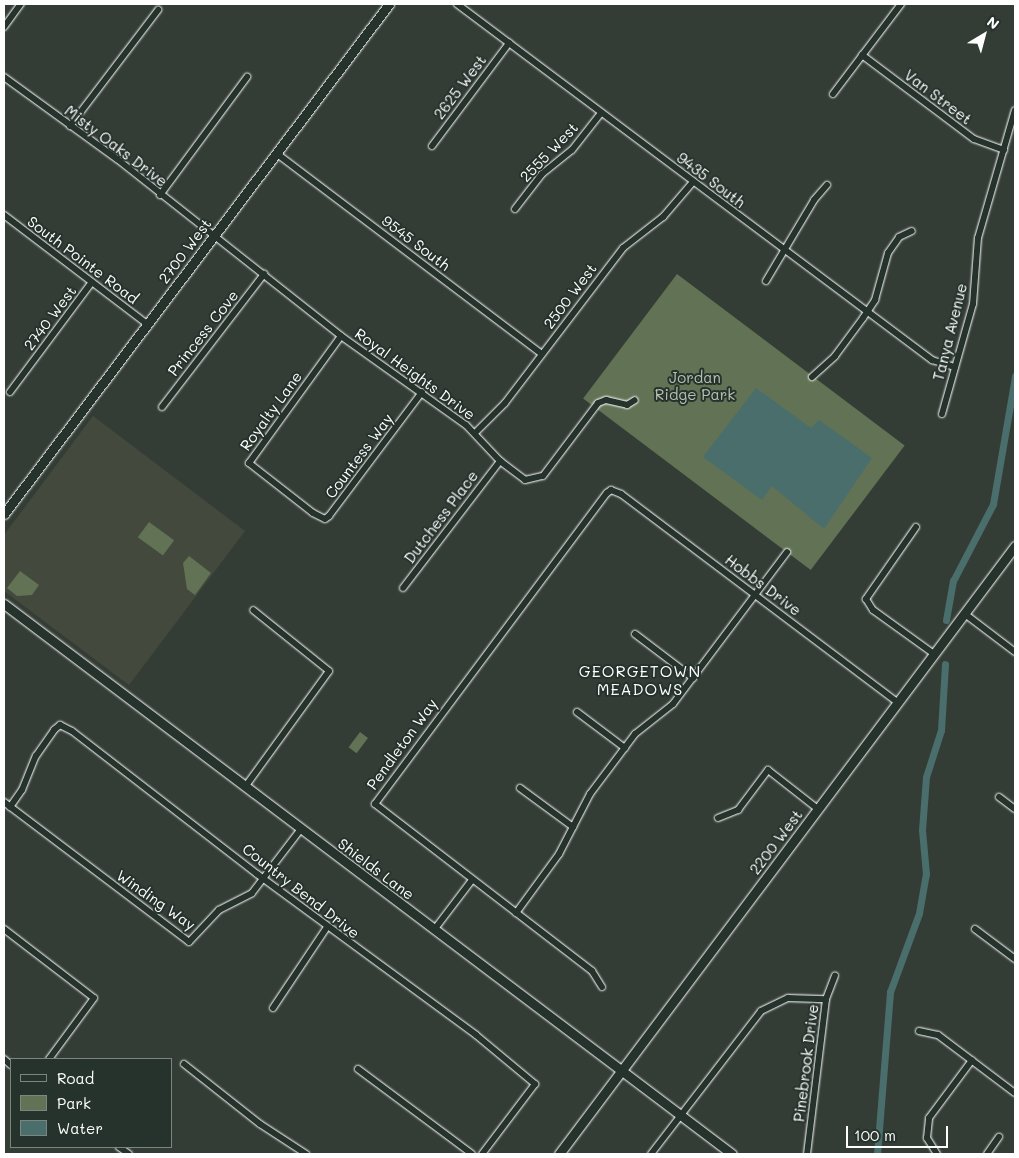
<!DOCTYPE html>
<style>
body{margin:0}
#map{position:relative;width:1019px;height:1158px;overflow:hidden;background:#343d35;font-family:Mali,sans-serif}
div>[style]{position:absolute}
.built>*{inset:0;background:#44493e}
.green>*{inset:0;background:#627254;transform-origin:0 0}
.water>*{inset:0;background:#496e6c}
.canal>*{height:7px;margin:-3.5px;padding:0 3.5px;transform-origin:3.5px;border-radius:3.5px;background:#496e6c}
.roads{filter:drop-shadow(0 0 1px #fff) drop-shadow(0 0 1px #fff)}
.street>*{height:6px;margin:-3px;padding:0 3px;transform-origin:3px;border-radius:3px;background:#26332d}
.secondary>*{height:9px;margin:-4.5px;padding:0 4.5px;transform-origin:4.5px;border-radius:4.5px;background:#26332d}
span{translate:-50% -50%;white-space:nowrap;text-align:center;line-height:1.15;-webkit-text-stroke:4px #26332d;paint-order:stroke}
.street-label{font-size:15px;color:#fff}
.park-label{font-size:15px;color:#b8c0b2}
.neighbourhood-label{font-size:16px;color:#fff;letter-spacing:1px}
.frame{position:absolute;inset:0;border:5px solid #fff;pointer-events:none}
.legend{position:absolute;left:10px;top:1058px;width:162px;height:90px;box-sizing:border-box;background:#26332d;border:1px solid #7d8581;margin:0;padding:6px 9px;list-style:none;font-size:15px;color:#fff}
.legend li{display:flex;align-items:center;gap:10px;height:25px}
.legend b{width:25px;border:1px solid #7d8581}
.north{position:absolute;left:959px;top:10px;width:50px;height:50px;-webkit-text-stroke:4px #26332d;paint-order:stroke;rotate:37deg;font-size:14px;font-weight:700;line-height:20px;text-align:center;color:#fff}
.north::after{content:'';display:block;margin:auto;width:18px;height:22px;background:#fff;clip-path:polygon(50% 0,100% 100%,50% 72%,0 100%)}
.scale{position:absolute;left:846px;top:1126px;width:102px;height:22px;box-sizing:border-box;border:2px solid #fff;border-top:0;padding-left:6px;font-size:15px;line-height:18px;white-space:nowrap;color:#fff;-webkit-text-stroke:4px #26332d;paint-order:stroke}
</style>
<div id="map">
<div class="built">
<i style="clip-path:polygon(93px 416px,245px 531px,129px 685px,4px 591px,4px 535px)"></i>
</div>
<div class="green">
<i style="left:677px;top:274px;width:285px;height:156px;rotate:37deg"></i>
<i style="left:149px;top:522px;width:31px;height:19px;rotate:36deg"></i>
<i style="clip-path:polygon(189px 556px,211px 573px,195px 595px,187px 589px,183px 563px)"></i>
<i style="clip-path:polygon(20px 571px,39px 585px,32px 595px,17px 596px,7px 588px)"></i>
<i style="left:360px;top:732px;width:10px;height:19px;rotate:37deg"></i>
</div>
<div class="water">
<i style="clip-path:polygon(756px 388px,811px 428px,819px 420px,872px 458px,824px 529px,772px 486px,762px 500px,703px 457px)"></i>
</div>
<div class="canal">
<i style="left:946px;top:620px;width:40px;rotate:-80deg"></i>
<i style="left:953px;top:581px;width:87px;rotate:-62.5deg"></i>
<i style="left:993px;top:504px;width:130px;rotate:-80.2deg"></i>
<i style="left:877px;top:1154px;width:163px;rotate:-85.4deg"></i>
<i style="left:890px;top:992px;width:84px;rotate:-69.8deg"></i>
<i style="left:919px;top:913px;width:40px;rotate:-80deg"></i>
<i style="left:926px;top:874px;width:44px;rotate:-95.2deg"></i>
<i style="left:922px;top:830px;width:53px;rotate:-85.7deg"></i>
<i style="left:926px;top:777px;width:49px;rotate:-72.3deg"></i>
<i style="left:941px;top:730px;width:66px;rotate:-86.5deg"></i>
</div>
<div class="roads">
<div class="street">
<i style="left:457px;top:4px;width:594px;rotate:36.85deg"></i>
<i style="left:932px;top:360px;width:24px;rotate:17deg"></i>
<i style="left:4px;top:27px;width:29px;rotate:-54deg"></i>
<i style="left:862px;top:55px;width:140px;rotate:36.9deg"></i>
<i style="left:974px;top:139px;width:32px;rotate:20deg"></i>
<i style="left:4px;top:77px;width:140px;rotate:36deg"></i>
<i style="left:117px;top:159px;width:285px;rotate:38.3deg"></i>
<i style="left:341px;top:336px;width:153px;rotate:35.5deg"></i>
<i style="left:466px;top:425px;width:50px;rotate:46.6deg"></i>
<i style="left:500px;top:461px;width:31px;rotate:37deg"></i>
<i style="left:525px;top:480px;width:18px;rotate:-13deg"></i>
<i style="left:543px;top:476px;width:91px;rotate:-53deg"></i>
<i style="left:598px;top:403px;width:9px;rotate:-21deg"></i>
<i style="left:606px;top:400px;width:22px;rotate:13deg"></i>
<i style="left:627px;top:405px;width:9px;rotate:-32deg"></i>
<i style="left:833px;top:94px;width:113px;rotate:-52.9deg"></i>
<i style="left:70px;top:126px;width:146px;rotate:-52.8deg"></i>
<i style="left:432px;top:146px;width:129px;rotate:-53.2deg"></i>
<i style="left:276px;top:153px;width:333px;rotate:37.1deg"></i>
<i style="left:160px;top:195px;width:147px;rotate:-53.6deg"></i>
<i style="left:515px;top:209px;width:44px;rotate:-52.4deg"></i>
<i style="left:542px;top:174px;width:38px;rotate:-39deg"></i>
<i style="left:572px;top:150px;width:47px;rotate:-51.9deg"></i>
<i style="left:4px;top:215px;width:180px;rotate:37.3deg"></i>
<i style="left:766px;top:281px;width:94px;rotate:-59.3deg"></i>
<i style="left:814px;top:200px;width:20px;rotate:-49deg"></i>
<i style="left:341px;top:336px;width:157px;rotate:125.9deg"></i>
<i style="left:249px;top:463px;width:81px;rotate:38deg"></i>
<i style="left:313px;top:513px;width:13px;rotate:27deg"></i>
<i style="left:325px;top:519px;width:5px;rotate:-37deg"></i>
<i style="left:329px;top:516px;width:155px;rotate:-53.1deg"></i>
<i style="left:812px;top:377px;width:31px;rotate:-42deg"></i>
<i style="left:835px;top:356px;width:47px;rotate:-53.6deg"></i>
<i style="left:863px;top:318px;width:22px;rotate:-56deg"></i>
<i style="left:875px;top:300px;width:49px;rotate:-74.5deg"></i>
<i style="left:888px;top:253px;width:19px;rotate:-55deg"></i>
<i style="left:899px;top:237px;width:14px;rotate:-25deg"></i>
<i style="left:10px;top:392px;width:137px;rotate:-53.3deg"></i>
<i style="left:162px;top:407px;width:168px;rotate:-52.5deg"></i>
<i style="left:942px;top:414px;width:114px;rotate:-74.3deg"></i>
<i style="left:973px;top:304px;width:66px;rotate:-85.7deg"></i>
<i style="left:978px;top:238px;width:133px;rotate:-73.9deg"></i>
<i style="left:475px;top:433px;width:42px;rotate:-45deg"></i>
<i style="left:505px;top:403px;width:195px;rotate:-52.7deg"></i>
<i style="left:623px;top:248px;width:51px;rotate:-37.8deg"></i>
<i style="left:663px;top:217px;width:46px;rotate:-49.4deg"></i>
<i style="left:916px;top:527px;width:88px;rotate:124.8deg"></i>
<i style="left:866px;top:599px;width:13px;rotate:58deg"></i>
<i style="left:873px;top:610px;width:75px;rotate:35.8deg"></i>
<i style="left:403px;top:588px;width:160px;rotate:-52.6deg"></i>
<i style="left:965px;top:614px;width:63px;rotate:37.2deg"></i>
<i style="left:635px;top:634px;width:73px;rotate:37.2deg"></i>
<i style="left:577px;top:712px;width:60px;rotate:36.9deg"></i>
<i style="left:245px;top:787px;width:143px;rotate:-54.1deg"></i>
<i style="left:329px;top:671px;width:97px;rotate:-141.2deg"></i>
<i style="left:520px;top:788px;width:66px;rotate:36.3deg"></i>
<i style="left:999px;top:797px;width:20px;rotate:37deg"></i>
<i style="left:4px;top:802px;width:232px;rotate:37.1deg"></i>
<i style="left:189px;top:942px;width:44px;rotate:-46.8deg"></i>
<i style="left:219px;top:910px;width:37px;rotate:-27deg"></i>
<i style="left:252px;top:893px;width:81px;rotate:-52.6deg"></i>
<i style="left:10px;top:807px;width:21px;rotate:-55deg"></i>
<i style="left:22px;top:790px;width:37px;rotate:-68deg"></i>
<i style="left:36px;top:756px;width:32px;rotate:-55deg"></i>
<i style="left:54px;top:730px;width:8px;rotate:-40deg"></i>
<i style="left:60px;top:725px;width:13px;rotate:27deg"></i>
<i style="left:72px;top:731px;width:234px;rotate:37.7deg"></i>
<i style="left:257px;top:874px;width:272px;rotate:36.3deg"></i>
<i style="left:476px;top:1035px;width:77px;rotate:39.7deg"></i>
<i style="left:535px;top:1084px;width:88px;rotate:127.1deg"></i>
<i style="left:718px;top:818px;width:22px;rotate:-22deg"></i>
<i style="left:738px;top:810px;width:50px;rotate:-53.1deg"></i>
<i style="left:768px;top:770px;width:63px;rotate:38deg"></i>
<i style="left:516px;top:913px;width:73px;rotate:-53.9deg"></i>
<i style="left:559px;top:854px;width:68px;rotate:-62.7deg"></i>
<i style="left:590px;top:794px;width:75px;rotate:-53.1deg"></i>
<i style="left:635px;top:734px;width:48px;rotate:-38.3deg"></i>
<i style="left:673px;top:704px;width:190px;rotate:-53.1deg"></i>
<i style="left:4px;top:929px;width:113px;rotate:37.5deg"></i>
<i style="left:94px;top:998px;width:76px;rotate:126.4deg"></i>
<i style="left:975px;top:929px;width:50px;rotate:36.9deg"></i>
<i style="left:434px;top:930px;width:63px;rotate:-52.8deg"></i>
<i style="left:602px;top:987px;width:19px;rotate:-122deg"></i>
<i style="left:592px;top:971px;width:274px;rotate:-142.4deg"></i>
<i style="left:375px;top:804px;width:388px;rotate:-53.3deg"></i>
<i style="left:607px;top:493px;width:5px;rotate:-37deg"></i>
<i style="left:611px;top:490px;width:11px;rotate:22deg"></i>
<i style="left:621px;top:494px;width:347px;rotate:37deg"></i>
<i style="left:273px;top:1008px;width:97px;rotate:-56.3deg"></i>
<i style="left:919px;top:1031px;width:19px;rotate:12deg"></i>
<i style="left:938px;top:1035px;width:96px;rotate:37deg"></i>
<i style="left:4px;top:1059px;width:9px;rotate:41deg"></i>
<i style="left:184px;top:1064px;width:97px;rotate:38.3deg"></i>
<i style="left:260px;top:1124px;width:55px;rotate:33.1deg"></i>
<i style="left:358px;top:1069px;width:142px;rotate:36.7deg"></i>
<i style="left:119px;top:1147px;width:12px;rotate:35deg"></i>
<i style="left:651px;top:1154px;width:180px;rotate:-52.4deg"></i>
<i style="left:761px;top:1011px;width:30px;rotate:-26deg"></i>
<i style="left:788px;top:998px;width:38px;rotate:2deg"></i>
<i style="left:807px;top:1154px;width:156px;rotate:-83deg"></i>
<i style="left:826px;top:999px;width:25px;rotate:-69deg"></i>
<i style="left:937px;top:1154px;width:19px;rotate:-122deg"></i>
<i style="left:927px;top:1138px;width:20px;rotate:-84deg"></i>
<i style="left:929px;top:1118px;width:72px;rotate:-53.4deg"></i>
<i style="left:987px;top:1154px;width:21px;rotate:-55deg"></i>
</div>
<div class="secondary">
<i style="left:4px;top:514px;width:639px;rotate:-52.95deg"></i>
<i style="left:4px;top:604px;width:912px;rotate:37.07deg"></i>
<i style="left:559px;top:1154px;width:760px;rotate:-53.13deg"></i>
</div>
</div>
<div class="street-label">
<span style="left:460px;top:87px;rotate:-53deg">2625 West</span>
<span style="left:938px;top:97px;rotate:37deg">Van Street</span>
<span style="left:116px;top:146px;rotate:37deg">Misty Oaks Drive</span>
<span style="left:549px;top:152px;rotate:-46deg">2555 West</span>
<span style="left:711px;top:180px;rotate:37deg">9435 South</span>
<span style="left:416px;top:243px;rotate:37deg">9545 South</span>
<span style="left:185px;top:251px;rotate:-53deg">2700 West</span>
<span style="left:83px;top:260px;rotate:37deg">South Pointe Road</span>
<span style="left:570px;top:296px;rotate:-53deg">2500 West</span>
<span style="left:50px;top:318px;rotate:-53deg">2740 West</span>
<span style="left:950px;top:332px;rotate:-76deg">Tanya Avenue</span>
<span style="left:203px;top:333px;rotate:-52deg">Princess Cove</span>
<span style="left:415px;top:374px;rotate:36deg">Royal Heights Drive</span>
<span style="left:271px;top:411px;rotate:-54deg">Royalty Lane</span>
<span style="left:359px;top:456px;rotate:-53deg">Countess Way</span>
<span style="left:441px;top:517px;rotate:-53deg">Dutchess Place</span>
<span style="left:763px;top:585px;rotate:37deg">Hobbs Drive</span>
<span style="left:402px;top:744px;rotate:-54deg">Pendleton Way</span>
<span style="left:776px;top:842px;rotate:-53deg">2200 West</span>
<span style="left:376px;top:869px;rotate:37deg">Shields Lane</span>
<span style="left:301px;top:891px;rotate:38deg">Country Bend Drive</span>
<span style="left:156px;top:900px;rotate:35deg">Winding Way</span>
<span style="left:806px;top:1063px;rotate:-83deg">Pinebrook Drive</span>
</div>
<div class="park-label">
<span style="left:695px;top:386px">Jordan<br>Ridge Park</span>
</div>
<div class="neighbourhood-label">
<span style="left:640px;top:680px">GEORGETOWN<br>MEADOWS</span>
</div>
<div class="frame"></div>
<ul class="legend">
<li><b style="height:6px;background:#26332d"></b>Road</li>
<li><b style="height:14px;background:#627254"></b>Park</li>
<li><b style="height:14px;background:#496e6c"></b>Water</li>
</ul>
<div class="north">N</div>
<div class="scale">100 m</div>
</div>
